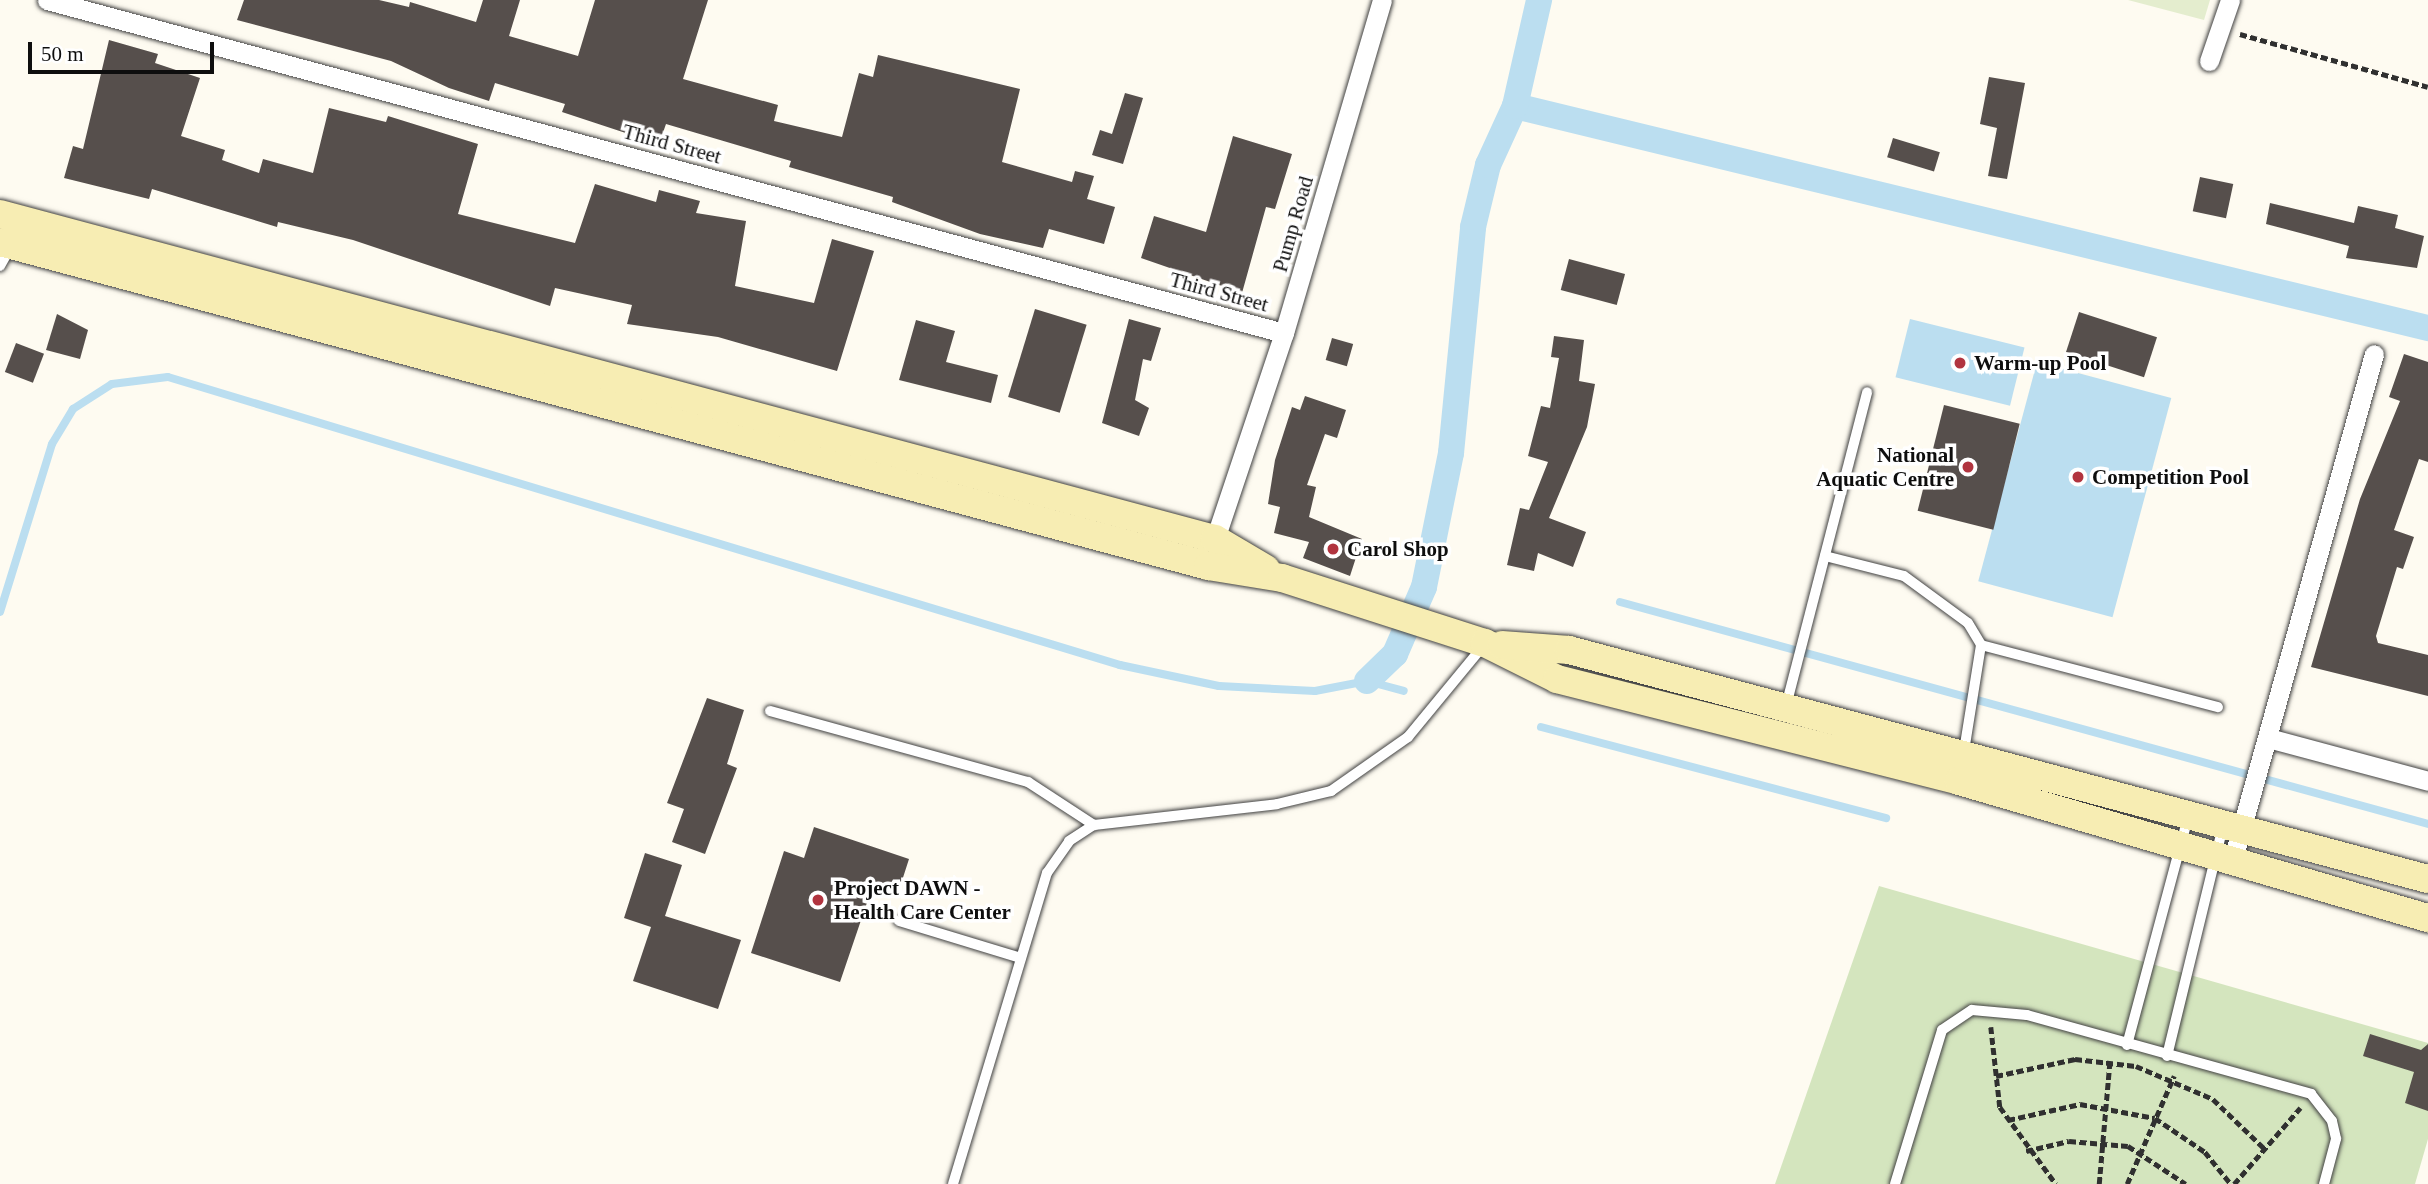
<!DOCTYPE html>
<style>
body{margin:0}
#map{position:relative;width:2428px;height:1184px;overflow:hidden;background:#fefbf1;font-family:Georgia,serif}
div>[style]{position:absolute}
.green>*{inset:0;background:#d4e5be}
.pitch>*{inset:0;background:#e4edce}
.water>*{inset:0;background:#bbdef0;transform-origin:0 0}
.stream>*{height:8px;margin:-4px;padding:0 4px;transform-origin:4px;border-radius:4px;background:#bbdef0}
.canal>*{height:26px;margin:-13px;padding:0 13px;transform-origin:13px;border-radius:13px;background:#bbdef0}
.building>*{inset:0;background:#564f4c;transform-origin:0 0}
.path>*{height:4.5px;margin-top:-2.25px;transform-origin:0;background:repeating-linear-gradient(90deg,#303030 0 7px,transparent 0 10.5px)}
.roads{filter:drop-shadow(0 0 2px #414141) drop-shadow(0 0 2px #414141)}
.service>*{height:10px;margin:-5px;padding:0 5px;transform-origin:5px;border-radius:5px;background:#fff}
.minor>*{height:19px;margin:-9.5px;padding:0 9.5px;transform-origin:9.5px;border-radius:9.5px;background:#fff}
.secondary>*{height:28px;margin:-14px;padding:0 14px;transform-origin:14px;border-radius:14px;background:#f7edb3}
.dots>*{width:19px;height:19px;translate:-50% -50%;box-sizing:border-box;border:4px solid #fff;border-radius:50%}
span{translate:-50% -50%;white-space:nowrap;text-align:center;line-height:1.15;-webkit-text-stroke:7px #fff;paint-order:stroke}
.street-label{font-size:21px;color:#0e0e0e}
.poi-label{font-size:21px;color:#0e0e0e;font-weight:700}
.left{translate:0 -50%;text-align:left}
.right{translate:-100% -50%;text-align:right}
.scale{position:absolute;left:28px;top:42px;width:186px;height:32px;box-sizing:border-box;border:4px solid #0e0e0e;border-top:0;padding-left:9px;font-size:21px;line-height:24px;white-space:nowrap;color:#0e0e0e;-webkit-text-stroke:5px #fff;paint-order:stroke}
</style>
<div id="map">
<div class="green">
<i style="clip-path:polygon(1879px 886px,2428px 1043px,2428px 1139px,2415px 1184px,1775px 1184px)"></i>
</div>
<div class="pitch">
<i style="clip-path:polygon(2128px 0,2210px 0,2204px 20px)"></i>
</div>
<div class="water">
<i style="left:1910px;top:319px;width:118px;height:60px;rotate:14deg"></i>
<i style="left:2037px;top:362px;width:139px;height:227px;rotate:15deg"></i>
</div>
<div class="stream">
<i style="left:1620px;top:602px;width:838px;rotate:15.36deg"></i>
<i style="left:0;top:612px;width:176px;rotate:-72.8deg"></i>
<i style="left:52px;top:444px;width:41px;rotate:-59deg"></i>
<i style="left:73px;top:409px;width:46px;rotate:-32.7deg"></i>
<i style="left:112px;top:384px;width:56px;rotate:-7.1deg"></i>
<i style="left:168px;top:377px;width:995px;rotate:16.83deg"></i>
<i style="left:1120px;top:665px;width:101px;rotate:12deg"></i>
<i style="left:1219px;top:686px;width:96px;rotate:3deg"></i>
<i style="left:1315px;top:691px;width:53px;rotate:-10.9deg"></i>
<i style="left:1367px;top:681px;width:38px;rotate:15deg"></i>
<i style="left:1541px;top:727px;width:357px;rotate:14.8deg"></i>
</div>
<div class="canal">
<i style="left:1515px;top:106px;width:940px;rotate:13.67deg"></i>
<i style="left:1367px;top:681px;width:39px;rotate:-44deg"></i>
<i style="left:1395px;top:654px;width:73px;rotate:-66.6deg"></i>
<i style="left:1424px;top:587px;width:137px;rotate:-78.6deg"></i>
<i style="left:1451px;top:453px;width:227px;rotate:-84.4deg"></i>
<i style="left:1473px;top:227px;width:64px;rotate:-76.4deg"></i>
<i style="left:1488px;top:165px;width:65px;rotate:-65.4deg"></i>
<i style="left:1515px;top:106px;width:109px;rotate:-77.2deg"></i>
</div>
<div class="building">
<i style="clip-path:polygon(244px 0,379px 0,409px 7px,410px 2px,476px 22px,483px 0,520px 0,509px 36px,578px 56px,595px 0,708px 0,683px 79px,778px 105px,774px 121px,842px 137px,859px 73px,873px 77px,878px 55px,1020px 89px,1002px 162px,1072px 182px,1075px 171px,1094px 176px,1087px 199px,1115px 207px,1104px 244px,1049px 229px,1043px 248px,980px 234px,892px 202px,893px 197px,789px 167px,791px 161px,666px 124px,659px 144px,562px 112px,565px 104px,495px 83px,489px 101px,449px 88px,391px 61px,237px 20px)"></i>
<i style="clip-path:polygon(109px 40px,158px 54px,155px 63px,200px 78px,181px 136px,225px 150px,222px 160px,259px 173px,263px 159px,313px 173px,329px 108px,386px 122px,388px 116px,478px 144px,458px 214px,575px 243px,595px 184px,656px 202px,659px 190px,700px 201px,696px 213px,746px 221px,735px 286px,814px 303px,832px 239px,874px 251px,837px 371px,718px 337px,627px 324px,632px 305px,555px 288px,550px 306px,353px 240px,278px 222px,277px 227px,152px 189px,149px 199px,64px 178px,73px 146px,83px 149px)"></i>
<i style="clip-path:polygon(1989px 77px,2025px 83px,2007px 179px,1988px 176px,1997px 128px,1980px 124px)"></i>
<i style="clip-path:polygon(1125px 93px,1143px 98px,1123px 164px,1092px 155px,1100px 130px,1112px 134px)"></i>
<i style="clip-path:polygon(1233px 136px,1292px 154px,1275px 209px,1266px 207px,1242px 293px,1141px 258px,1154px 216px,1206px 232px)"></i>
<i style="left:1893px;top:138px;width:49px;height:20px;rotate:17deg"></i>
<i style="left:2200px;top:177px;width:34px;height:35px;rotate:12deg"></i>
<i style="clip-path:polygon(2270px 203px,2354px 223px,2358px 206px,2398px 215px,2395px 228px,2424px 236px,2417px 268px,2346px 258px,2349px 246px,2266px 224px)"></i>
<i style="left:1569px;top:259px;width:58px;height:32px;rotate:15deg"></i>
<i style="left:1035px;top:309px;width:54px;height:92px;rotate:17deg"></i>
<i style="left:2079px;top:312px;width:82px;height:42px;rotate:18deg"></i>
<i style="clip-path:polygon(57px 314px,88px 330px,80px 359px,46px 350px)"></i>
<i style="clip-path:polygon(1129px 319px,1161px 328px,1151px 361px,1143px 359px,1135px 400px,1149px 408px,1139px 436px,1102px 423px)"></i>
<i style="clip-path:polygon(916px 320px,955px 331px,946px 362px,998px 375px,991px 403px,899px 380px)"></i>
<i style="clip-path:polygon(1554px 336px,1584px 340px,1579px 381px,1595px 384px,1587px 427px,1549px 518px,1586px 532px,1573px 567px,1538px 553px,1534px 571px,1507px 565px,1520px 508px,1529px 510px,1548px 462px,1528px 456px,1541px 406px,1550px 408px,1559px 358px,1551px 357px)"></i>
<i style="left:1332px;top:338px;width:22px;height:23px;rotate:16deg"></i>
<i style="left:16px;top:343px;width:30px;height:31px;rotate:21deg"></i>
<i style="clip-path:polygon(2404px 354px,2428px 362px,2428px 462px,2419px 459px,2394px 530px,2414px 537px,2403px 569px,2397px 567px,2376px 636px,2378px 643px,2428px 655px,2428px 696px,2311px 667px,2360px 499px,2400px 401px,2389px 397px)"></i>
<i style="clip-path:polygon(1305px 396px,1346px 410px,1337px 438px,1325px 434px,1307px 485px,1316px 487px,1309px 517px,1362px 539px,1350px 576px,1303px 558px,1309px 542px,1274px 533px,1280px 507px,1268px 504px,1275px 460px,1292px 407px,1300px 410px)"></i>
<i style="left:1944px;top:405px;width:78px;height:109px;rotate:14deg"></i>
<i style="clip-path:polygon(707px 698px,744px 710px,727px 764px,737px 768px,705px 854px,672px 842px,684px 809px,667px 803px)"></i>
<i style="clip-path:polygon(814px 827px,909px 859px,899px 890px,874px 882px,840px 982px,751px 953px,784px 851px,804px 858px)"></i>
<i style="clip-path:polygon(645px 853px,682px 865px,665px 916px,741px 940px,718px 1009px,633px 981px,651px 927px,624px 918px)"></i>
<i style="clip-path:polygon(2370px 1034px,2421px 1050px,2428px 1044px,2428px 1111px,2405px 1103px,2414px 1072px,2363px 1056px)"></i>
</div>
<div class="path">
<i style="left:2240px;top:34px;width:195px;rotate:15.7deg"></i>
<i style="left:1991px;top:1027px;width:81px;rotate:83.6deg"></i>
<i style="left:2000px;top:1107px;width:95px;rotate:54deg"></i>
<i style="left:1996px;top:1076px;width:81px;rotate:-12.1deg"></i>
<i style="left:2075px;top:1059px;width:61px;rotate:6.5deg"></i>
<i style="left:2136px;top:1066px;width:84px;rotate:23.2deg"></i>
<i style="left:2213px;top:1099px;width:74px;rotate:43.9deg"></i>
<i style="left:2008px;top:1120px;width:74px;rotate:-12.5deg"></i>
<i style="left:2080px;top:1104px;width:76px;rotate:10.6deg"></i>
<i style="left:2155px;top:1118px;width:60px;rotate:34.2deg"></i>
<i style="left:2205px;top:1152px;width:41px;rotate:50.9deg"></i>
<i style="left:2026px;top:1151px;width:44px;rotate:-13.1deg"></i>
<i style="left:2069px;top:1141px;width:59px;rotate:4.8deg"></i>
<i style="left:2128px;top:1146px;width:69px;rotate:33.2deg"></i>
<i style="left:2099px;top:1184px;width:125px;rotate:-85deg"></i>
<i style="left:2127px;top:1184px;width:118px;rotate:-66.5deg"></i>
<i style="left:2234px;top:1184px;width:101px;rotate:-49deg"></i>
</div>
<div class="roads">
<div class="service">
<i style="left:0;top:266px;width:23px;rotate:-61deg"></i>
<i style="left:1825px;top:556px;width:81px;rotate:14.2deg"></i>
<i style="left:1904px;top:576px;width:79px;rotate:36.3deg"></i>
<i style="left:1968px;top:623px;width:26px;rotate:59deg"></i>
<i style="left:1981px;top:645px;width:107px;rotate:99.1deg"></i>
<i style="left:1981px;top:645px;width:245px;rotate:14.7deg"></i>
<i style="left:1786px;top:706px;width:324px;rotate:-75.5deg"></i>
<i style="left:770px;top:711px;width:268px;rotate:15.4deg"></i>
<i style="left:1028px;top:782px;width:79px;rotate:33.1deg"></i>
<i style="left:899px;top:921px;width:127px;rotate:16.9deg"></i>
<i style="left:2127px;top:1045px;width:235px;rotate:-75deg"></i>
<i style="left:2167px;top:1056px;width:237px;rotate:-76.3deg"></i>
<i style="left:953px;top:1184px;width:325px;rotate:-73.2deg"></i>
<i style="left:1047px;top:873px;width:39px;rotate:-55deg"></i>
<i style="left:1069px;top:841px;width:30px;rotate:-33deg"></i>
<i style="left:1094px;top:825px;width:184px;rotate:-6.5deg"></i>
<i style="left:1277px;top:804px;width:56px;rotate:-13.5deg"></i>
<i style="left:1331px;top:791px;width:94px;rotate:-35deg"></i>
<i style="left:1408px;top:737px;width:118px;rotate:-50.5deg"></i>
<i style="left:1895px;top:1184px;width:161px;rotate:-73deg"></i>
<i style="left:1942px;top:1030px;width:36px;rotate:-34deg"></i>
<i style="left:1972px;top:1010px;width:55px;rotate:5.2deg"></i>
<i style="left:2027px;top:1015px;width:295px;rotate:15.5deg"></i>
<i style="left:2311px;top:1094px;width:34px;rotate:52deg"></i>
<i style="left:2332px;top:1121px;width:18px;rotate:77deg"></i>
<i style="left:2336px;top:1139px;width:47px;rotate:104.9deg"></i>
</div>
<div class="minor">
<i style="left:47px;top:0;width:1281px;rotate:15.07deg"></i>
<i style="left:2209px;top:61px;width:65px;rotate:-71deg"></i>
<i style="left:1215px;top:539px;width:217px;rotate:-71.5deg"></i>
<i style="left:1284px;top:333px;width:347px;rotate:-73.6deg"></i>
<i style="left:2268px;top:738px;width:166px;rotate:15deg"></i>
<i style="left:2233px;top:859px;width:524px;rotate:-74.4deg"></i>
</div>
<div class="secondary">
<i style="left:0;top:214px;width:1258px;rotate:14.98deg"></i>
<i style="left:1215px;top:539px;width:59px;rotate:30.5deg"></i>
<i style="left:0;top:242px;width:1251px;rotate:15.01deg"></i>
<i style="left:1208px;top:566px;width:75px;rotate:9.2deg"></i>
<i style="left:1282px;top:578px;width:213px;rotate:17.8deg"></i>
<i style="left:1485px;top:643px;width:80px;rotate:26.6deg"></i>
<i style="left:1557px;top:679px;width:415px;rotate:14.2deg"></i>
<i style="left:1959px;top:781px;width:489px;rotate:16.3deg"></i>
<i style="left:1502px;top:645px;width:67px;rotate:4.3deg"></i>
<i style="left:1569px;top:650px;width:889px;rotate:14.93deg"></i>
</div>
</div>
<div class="dots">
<i style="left:1960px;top:363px;background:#b1343f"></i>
<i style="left:1968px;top:467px;background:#b1343f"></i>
<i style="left:2078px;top:477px;background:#b1343f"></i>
<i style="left:1333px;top:549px;background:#b1343f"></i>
<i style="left:818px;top:900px;background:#b1343f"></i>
</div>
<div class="street-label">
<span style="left:672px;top:144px;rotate:15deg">Third Street</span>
<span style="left:1293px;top:224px;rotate:-74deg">Pump Road</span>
<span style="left:1219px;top:292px;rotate:15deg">Third Street</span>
</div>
<div class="poi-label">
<span class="left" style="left:1974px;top:363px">Warm-up Pool</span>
<span class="right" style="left:1954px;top:467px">National<br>Aquatic Centre</span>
<span class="left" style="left:2092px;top:477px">Competition Pool</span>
<span class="left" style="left:1347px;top:549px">Carol Shop</span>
<span class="left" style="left:834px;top:900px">Project DAWN -<br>Health Care Center</span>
</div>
<div class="scale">50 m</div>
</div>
